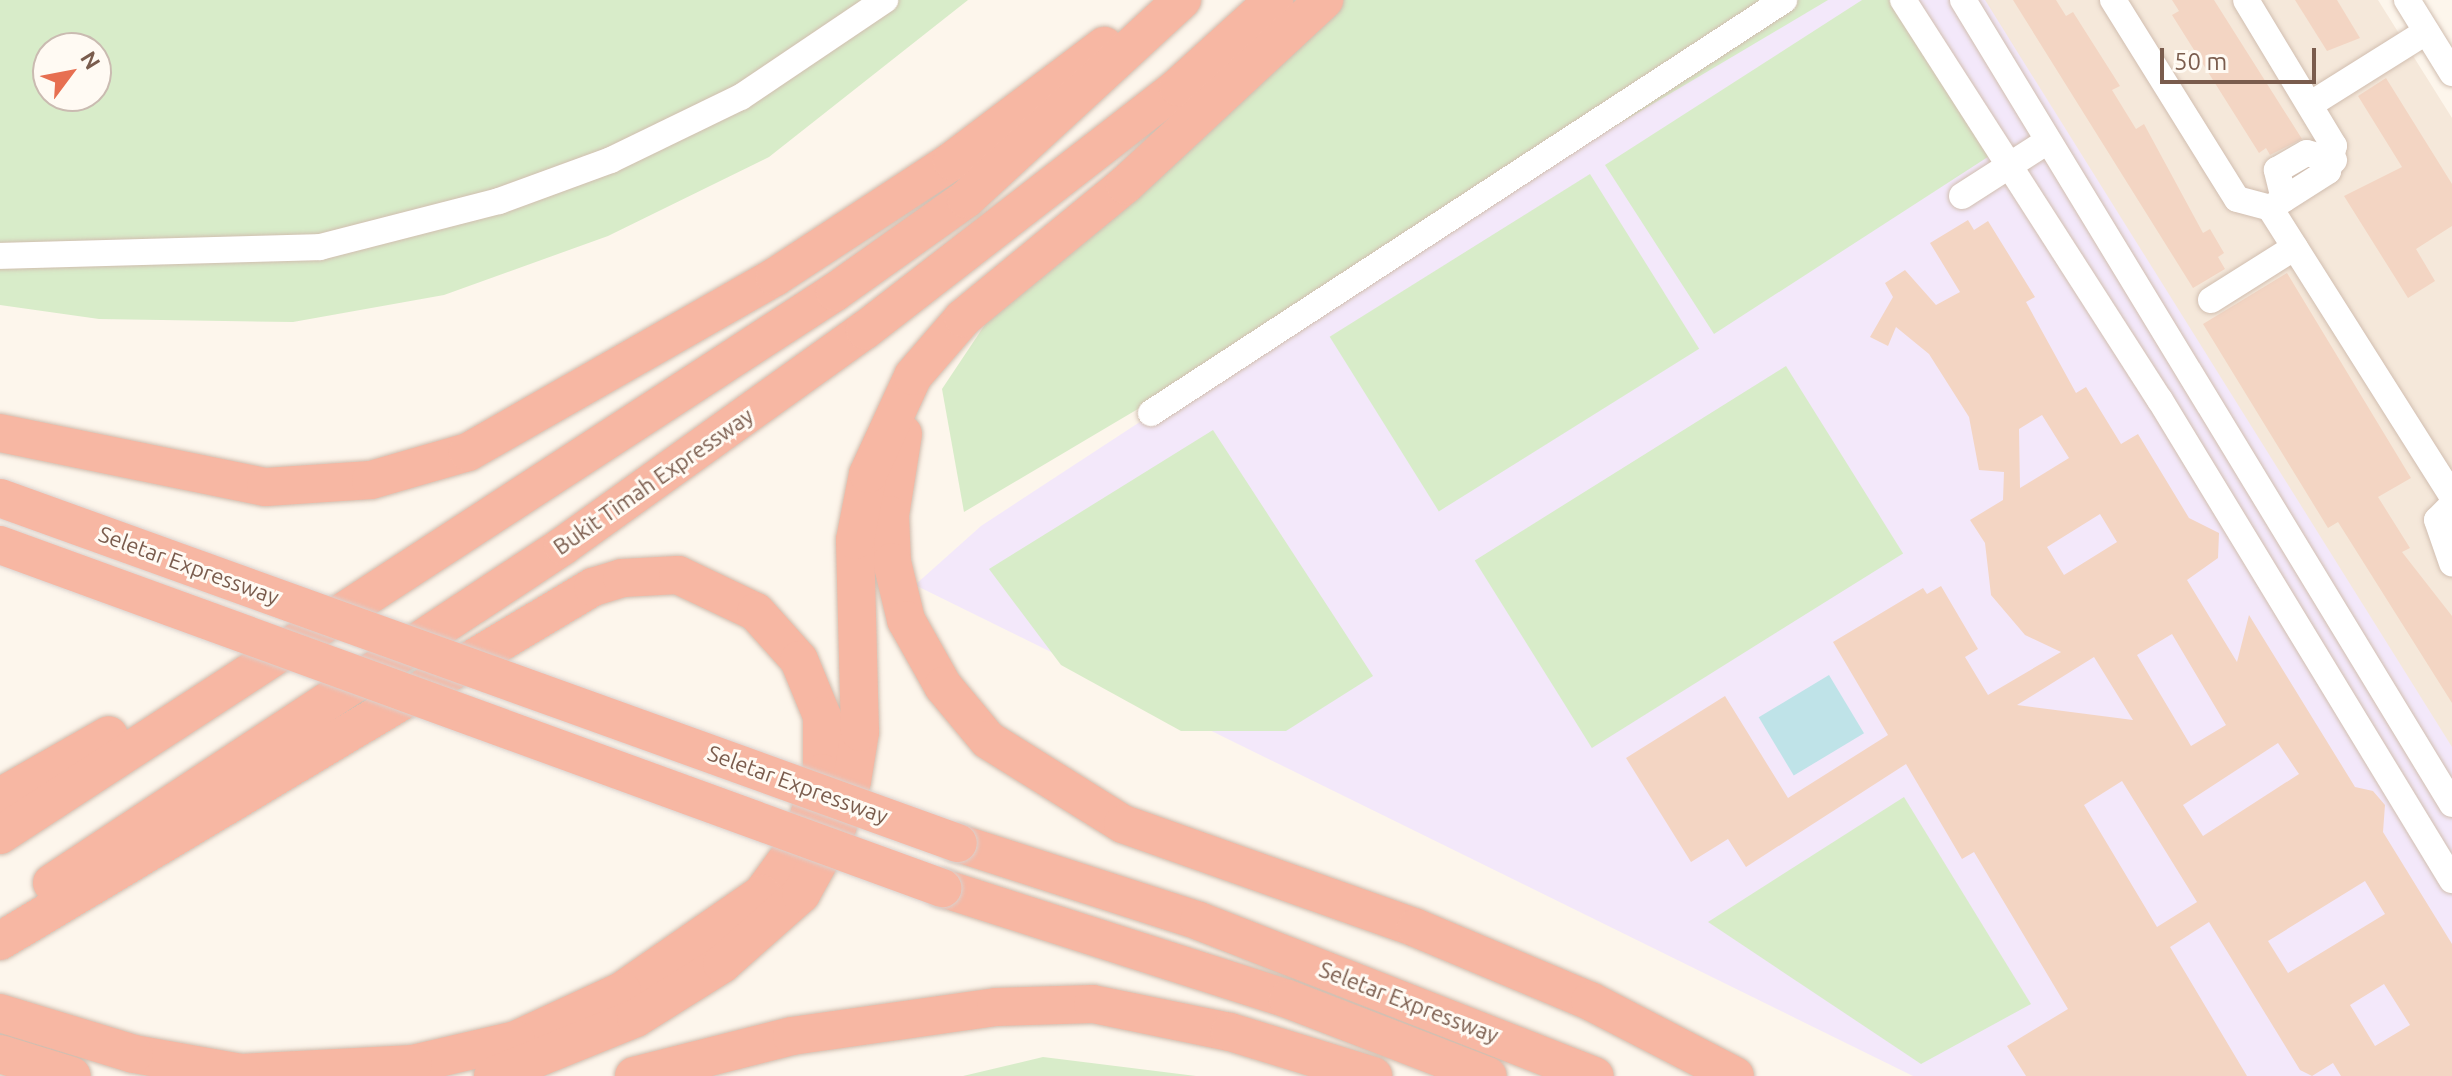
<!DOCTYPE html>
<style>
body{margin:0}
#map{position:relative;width:2452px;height:1076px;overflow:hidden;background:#fdf6ec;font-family:Ubuntu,sans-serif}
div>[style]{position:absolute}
.residential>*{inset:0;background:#f5e8da}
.education>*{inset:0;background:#f3e8fa}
.green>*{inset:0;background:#d8ecc9;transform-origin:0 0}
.water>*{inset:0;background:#bfe3e8;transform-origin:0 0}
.building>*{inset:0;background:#f3d5c3}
.roads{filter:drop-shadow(0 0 2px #d1beb0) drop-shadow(0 0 2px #d1beb0)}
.minor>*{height:26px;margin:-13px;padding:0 13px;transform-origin:13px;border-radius:13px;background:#fff}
.highway>*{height:38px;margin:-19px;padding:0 19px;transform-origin:19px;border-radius:19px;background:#f7b7a3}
.bridges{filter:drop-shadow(0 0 2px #dad1cd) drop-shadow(0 0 2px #dad1cd)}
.highway-bridge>*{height:38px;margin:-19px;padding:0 19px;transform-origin:19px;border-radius:19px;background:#f7b7a3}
span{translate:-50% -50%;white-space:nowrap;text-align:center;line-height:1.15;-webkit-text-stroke:6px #fffaf3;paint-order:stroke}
.street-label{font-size:22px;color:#7a5c4d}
.north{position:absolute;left:32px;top:32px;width:80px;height:80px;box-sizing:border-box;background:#fffaf3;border:2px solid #cabbb1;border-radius:50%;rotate:58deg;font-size:22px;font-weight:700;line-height:32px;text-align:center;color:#7a5c4d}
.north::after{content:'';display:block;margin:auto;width:28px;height:36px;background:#e76f51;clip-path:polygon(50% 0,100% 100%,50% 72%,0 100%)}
.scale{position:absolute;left:2160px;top:48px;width:156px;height:36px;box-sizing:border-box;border:4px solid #7a5c4d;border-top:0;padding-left:10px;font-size:24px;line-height:28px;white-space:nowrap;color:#7a5c4d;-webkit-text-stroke:6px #fffaf3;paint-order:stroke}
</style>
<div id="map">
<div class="residential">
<i style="clip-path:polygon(1967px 0,2378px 0,2452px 118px,2452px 752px)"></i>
</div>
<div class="education">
<i style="clip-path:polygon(1785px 0,1985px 0,2452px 747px,2452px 1076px,1913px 1076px,915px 585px,981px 526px)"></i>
</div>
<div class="green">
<i style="clip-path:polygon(evenodd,0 0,968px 0,769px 157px,608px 236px,444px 295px,293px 322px,99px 319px,0 305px,0 0,48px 48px,96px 48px,96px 96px,48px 96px,48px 48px)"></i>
<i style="clip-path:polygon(1335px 0,1828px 0,964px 512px,942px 389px,998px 305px)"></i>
<i style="clip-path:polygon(1862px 0,1895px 0,1994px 153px,1714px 334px,1605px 165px)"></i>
<i style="left:1590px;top:174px;width:206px;height:307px;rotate:58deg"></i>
<i style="left:1786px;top:366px;width:221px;height:367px;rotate:58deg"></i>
<i style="clip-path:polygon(1213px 430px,1373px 676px,1286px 731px,1181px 731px,1061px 665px,989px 569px)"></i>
<i style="clip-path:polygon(1904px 797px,2031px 1004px,1921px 1064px,1708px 922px)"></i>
<i style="clip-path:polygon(1043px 1057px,1196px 1076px,963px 1076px)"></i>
</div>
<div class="water">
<i style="left:1829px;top:675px;width:68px;height:82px;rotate:59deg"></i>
</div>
<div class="building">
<i style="clip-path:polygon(2013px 0,2056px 0,2066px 16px,2073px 12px,2120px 86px,2112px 90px,2136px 129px,2144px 124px,2203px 233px,2210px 229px,2224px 253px,2218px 257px,2225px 269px,2193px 288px)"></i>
<i style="clip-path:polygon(2172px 0,2214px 0,2302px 139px,2270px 155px,2266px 148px,2259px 153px,2172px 15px,2179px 11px)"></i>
<i style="clip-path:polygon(2295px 0,2337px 0,2360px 38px,2327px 51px)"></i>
<i style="clip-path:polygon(2386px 78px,2452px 184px,2452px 226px,2416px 249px,2435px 281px,2408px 298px,2344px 196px,2402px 167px,2358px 96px)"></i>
<i style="clip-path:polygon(evenodd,1968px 220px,1974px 230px,1988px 221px,2035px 297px,2026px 302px,2076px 393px,2086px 387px,2121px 444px,2138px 434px,2189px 518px,2219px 533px,2218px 558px,2187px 580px,2237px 662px,2249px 615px,2355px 787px,2373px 791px,2385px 805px,2383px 832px,2452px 944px,2452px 1076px,2341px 1076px,2333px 1063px,2312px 1076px,2300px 1070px,2209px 922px,2170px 947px,2247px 1076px,2026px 1076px,2007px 1046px,2068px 1009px,1974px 852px,1962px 859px,1906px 764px,1746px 867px,1728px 839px,1691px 862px,1626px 758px,1725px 696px,1788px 798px,1888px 735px,1833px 642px,1923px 588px,1927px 594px,1941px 586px,1978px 649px,1965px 657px,1988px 695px,2061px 652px,2025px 635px,1991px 595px,1985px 543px,1970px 520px,2003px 500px,2004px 472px,1979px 470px,1969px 417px,1929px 354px,1896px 327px,1888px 346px,1870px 337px,1893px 297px,1885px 283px,1905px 270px,1936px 305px,1960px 292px,1930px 243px,1968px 220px,2042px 415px,2069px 458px,2020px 488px,2019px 429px,2042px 415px,1968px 220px,2100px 514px,2117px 542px,2064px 575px,2047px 547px,2100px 514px,1968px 220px,2172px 634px,2226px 725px,2191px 746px,2137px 655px,2172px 634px,1968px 220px,2094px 657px,2133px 720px,2017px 705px,2094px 657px,1968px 220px,2278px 743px,2299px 774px,2203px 836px,2183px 805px,2278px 743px,1968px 220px,2122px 781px,2197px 902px,2157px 927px,2084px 805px,2122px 781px,1968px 220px,2365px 881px,2385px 914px,2288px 973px,2268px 941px,2365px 881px,1968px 220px,2384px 984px,2410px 1025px,2375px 1046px,2350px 1005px,2384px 984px)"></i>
<i style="clip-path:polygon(2287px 273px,2411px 478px,2378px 497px,2410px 548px,2402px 552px,2452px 616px,2452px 703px,2338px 522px,2328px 528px,2203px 324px)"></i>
</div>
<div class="roads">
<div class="minor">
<i style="left:1903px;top:0;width:475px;rotate:57.3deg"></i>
<i style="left:2160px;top:400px;width:562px;rotate:58.69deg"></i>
<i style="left:1963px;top:0;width:941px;rotate:58.69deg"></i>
<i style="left:2113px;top:0;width:234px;rotate:58.1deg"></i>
<i style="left:2237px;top:199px;width:34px;rotate:15deg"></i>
<i style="left:2270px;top:208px;width:69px;rotate:-32.5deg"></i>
<i style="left:2328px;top:171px;width:26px;rotate:-77deg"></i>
<i style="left:2334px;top:146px;width:170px;rotate:-121.1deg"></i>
<i style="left:2407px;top:0;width:86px;rotate:58.3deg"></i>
<i style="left:2311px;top:104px;width:136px;rotate:-32.1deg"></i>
<i style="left:1962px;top:196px;width:100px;rotate:-32.7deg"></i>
<i style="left:2284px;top:199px;width:30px;rotate:-104deg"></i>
<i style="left:2277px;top:170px;width:34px;rotate:-30deg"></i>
<i style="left:2307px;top:153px;width:28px;rotate:15deg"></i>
<i style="left:2270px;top:208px;width:341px;rotate:57.7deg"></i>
<i style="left:0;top:256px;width:320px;rotate:-1.6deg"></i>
<i style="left:320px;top:247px;width:185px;rotate:-14.4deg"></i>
<i style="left:499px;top:201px;width:119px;rotate:-20.1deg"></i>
<i style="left:611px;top:160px;width:144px;rotate:-25.9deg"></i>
<i style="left:741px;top:97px;width:174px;rotate:-34deg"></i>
<i style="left:2211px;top:300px;width:99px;rotate:-32.2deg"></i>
<i style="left:1151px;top:413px;width:756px;rotate:-33.12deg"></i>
<i style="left:2452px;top:505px;width:21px;rotate:135deg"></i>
<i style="left:2437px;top:520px;width:46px;rotate:70.8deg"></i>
</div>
<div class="highway">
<i style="left:0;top:433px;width:271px;rotate:11.5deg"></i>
<i style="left:266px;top:487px;width:105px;rotate:-3.8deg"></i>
<i style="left:371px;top:480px;width:101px;rotate:-16.1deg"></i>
<i style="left:468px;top:452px;width:353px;rotate:-29.7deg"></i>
<i style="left:775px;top:277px;width:212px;rotate:-33.2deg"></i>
<i style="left:952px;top:161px;width:191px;rotate:-37.1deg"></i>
<i style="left:903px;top:434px;width:82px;rotate:99.1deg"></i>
<i style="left:890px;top:515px;width:47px;rotate:87.6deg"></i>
<i style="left:892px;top:562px;width:60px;rotate:76.4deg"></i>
<i style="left:906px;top:620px;width:76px;rotate:60.7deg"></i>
<i style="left:943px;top:686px;width:70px;rotate:50.2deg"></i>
<i style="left:988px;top:740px;width:159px;rotate:31.9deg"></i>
<i style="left:1123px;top:824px;width:311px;rotate:19.5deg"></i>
<i style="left:1416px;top:928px;width:189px;rotate:22.8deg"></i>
<i style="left:1590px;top:1001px;width:163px;rotate:27.3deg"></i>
<i style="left:0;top:797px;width:125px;rotate:-29.6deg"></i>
<i style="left:0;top:835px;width:996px;rotate:-33.04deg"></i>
<i style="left:835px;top:292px;width:161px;rotate:-35.4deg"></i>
<i style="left:966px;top:199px;width:294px;rotate:-42.7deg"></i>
<i style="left:958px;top:843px;width:253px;rotate:17.9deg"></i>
<i style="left:1199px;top:921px;width:425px;rotate:21.4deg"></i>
<i style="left:52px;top:883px;width:612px;rotate:-33.4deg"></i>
<i style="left:563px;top:546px;width:371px;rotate:-35.6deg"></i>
<i style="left:865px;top:330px;width:396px;rotate:-37.8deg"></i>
<i style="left:1178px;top:87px;width:130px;rotate:-42.2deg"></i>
<i style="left:942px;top:888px;width:363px;rotate:17.8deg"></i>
<i style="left:1288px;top:999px;width:214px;rotate:21.1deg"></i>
<i style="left:0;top:941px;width:691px;rotate:-30.84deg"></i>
<i style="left:593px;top:587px;width:30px;rotate:-17deg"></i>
<i style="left:622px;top:578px;width:56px;rotate:-3.1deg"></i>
<i style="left:678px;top:575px;width:86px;rotate:25.4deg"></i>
<i style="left:756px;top:612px;width:64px;rotate:48.1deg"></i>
<i style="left:799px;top:660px;width:61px;rotate:67.7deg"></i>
<i style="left:822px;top:716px;width:57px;rotate:90deg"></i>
<i style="left:822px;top:773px;width:69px;rotate:106.9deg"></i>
<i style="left:802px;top:839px;width:68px;rotate:126deg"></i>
<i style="left:762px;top:894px;width:170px;rotate:145.3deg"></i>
<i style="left:622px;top:991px;width:117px;rotate:155.2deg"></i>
<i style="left:516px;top:1040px;width:106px;rotate:166.9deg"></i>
<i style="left:413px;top:1064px;width:172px;rotate:177deg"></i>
<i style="left:241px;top:1073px;width:109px;rotate:-169.9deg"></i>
<i style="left:134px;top:1054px;width:140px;rotate:-163deg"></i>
<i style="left:0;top:1054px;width:75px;rotate:17deg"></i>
<i style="left:493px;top:1076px;width:154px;rotate:-22.1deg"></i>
<i style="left:636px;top:1018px;width:102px;rotate:-32.1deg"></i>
<i style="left:722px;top:964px;width:106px;rotate:-41.5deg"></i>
<i style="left:801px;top:894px;width:72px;rotate:-60.9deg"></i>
<i style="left:836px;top:831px;width:52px;rotate:-72.3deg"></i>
<i style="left:852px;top:781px;width:50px;rotate:-80.7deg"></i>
<i style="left:860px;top:732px;width:192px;rotate:-91.5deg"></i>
<i style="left:855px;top:540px;width:67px;rotate:-78.9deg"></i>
<i style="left:868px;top:474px;width:108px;rotate:-65.3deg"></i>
<i style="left:913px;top:376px;width:77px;rotate:-49.2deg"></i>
<i style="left:963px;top:318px;width:210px;rotate:-39.4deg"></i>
<i style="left:1125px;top:185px;width:272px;rotate:-42.9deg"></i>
<i style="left:634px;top:1076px;width:163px;rotate:-14.2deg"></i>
<i style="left:792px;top:1036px;width:206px;rotate:-8.1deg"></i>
<i style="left:996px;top:1007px;width:97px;rotate:-1.8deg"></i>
<i style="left:1093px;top:1004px;width:140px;rotate:11.6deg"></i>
<i style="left:1230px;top:1032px;width:150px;rotate:17.1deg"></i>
</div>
</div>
<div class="bridges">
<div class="highway-bridge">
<i style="left:0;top:498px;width:1018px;rotate:19.81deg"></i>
<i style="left:0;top:545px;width:1003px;rotate:20.01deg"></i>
</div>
</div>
<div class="street-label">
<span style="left:653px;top:481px;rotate:-35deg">Bukit Timah Expressway</span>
<span style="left:189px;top:565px;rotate:20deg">Seletar Expressway</span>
<span style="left:798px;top:784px;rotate:20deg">Seletar Expressway</span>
<span style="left:1409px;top:1002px;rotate:21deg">Seletar Expressway</span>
</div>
<div class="north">N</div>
<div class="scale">50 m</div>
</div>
